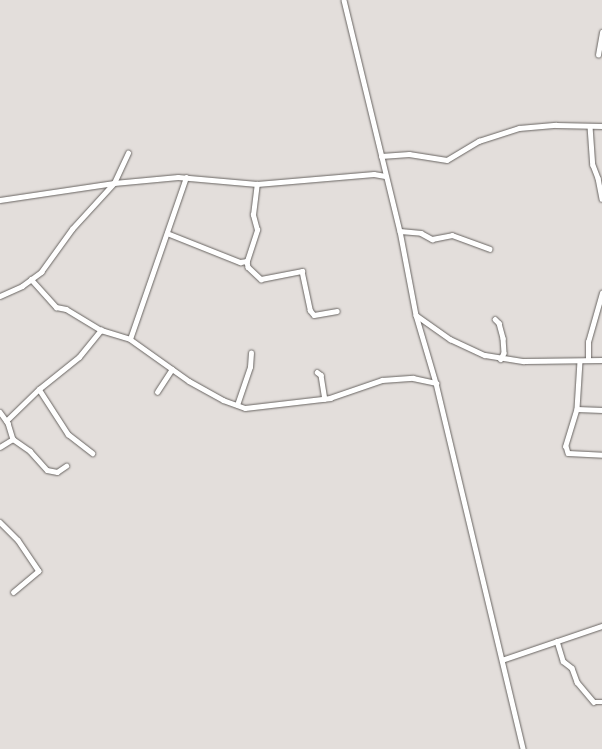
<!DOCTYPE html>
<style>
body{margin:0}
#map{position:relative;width:602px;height:749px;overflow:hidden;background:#e3dedb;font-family:Overpass,sans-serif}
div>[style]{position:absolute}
.roads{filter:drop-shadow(0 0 1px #686461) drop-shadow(0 0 1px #686461)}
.street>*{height:4.5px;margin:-2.25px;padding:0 2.25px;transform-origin:2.25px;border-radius:2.25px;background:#fff}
span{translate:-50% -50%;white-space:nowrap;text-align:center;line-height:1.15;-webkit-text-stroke:4px #fff;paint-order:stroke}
</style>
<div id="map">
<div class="roads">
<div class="street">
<i style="left:344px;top:0;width:238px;rotate:76.4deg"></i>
<i style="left:400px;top:231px;width:86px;rotate:79.2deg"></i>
<i style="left:416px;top:315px;width:71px;rotate:73.6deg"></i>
<i style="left:436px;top:383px;width:376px;rotate:76.6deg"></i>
<i style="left:598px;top:55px;width:23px;rotate:-80deg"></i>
<i style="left:590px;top:126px;width:39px;rotate:86deg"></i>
<i style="left:593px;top:165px;width:14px;rotate:69deg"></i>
<i style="left:598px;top:178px;width:21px;rotate:79deg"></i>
<i style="left:381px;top:156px;width:28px;rotate:-4deg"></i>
<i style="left:409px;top:154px;width:38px;rotate:9deg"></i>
<i style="left:447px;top:160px;width:37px;rotate:-31deg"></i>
<i style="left:479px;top:141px;width:42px;rotate:-18deg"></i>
<i style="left:519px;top:128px;width:37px;rotate:-5deg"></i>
<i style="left:556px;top:125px;width:46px;rotate:1.2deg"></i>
<i style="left:0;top:200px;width:115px;rotate:-8.5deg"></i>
<i style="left:114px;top:183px;width:64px;rotate:-5.4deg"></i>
<i style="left:178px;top:177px;width:79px;rotate:5.1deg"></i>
<i style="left:257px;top:184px;width:117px;rotate:-4.9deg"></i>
<i style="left:374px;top:174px;width:11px;rotate:10deg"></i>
<i style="left:400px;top:231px;width:21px;rotate:5deg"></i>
<i style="left:421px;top:233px;width:13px;rotate:29deg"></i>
<i style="left:432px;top:239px;width:20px;rotate:-11deg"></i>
<i style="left:452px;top:235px;width:40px;rotate:20.2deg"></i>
<i style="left:167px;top:233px;width:79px;rotate:21.7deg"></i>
<i style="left:240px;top:262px;width:7px;rotate:-8deg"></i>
<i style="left:247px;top:261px;width:6px;rotate:81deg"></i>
<i style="left:248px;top:267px;width:18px;rotate:43deg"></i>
<i style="left:261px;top:279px;width:42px;rotate:-11deg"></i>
<i style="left:302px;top:271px;width:40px;rotate:78deg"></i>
<i style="left:310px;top:310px;width:6px;rotate:51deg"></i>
<i style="left:314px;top:315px;width:23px;rotate:-10deg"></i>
<i style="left:247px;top:261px;width:33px;rotate:-72deg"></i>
<i style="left:257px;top:230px;width:16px;rotate:-105deg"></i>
<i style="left:253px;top:215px;width:31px;rotate:-83deg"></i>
<i style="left:31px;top:279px;width:38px;rotate:48deg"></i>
<i style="left:56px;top:307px;width:10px;rotate:11deg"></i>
<i style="left:66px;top:309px;width:41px;rotate:31deg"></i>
<i style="left:101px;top:330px;width:30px;rotate:17deg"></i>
<i style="left:130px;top:339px;width:72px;rotate:35.4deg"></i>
<i style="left:189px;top:381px;width:39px;rotate:29deg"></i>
<i style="left:223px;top:400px;width:23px;rotate:20deg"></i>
<i style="left:245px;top:408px;width:86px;rotate:-6.7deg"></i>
<i style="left:330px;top:398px;width:55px;rotate:-19.1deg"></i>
<i style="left:382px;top:380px;width:31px;rotate:-4deg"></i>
<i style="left:413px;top:378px;width:24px;rotate:12deg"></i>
<i style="left:0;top:296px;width:24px;rotate:-24deg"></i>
<i style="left:22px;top:286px;width:24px;rotate:-36deg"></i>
<i style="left:41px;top:272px;width:53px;rotate:-54.2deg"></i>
<i style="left:72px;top:229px;width:62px;rotate:-47.6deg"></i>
<i style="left:114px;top:183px;width:33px;rotate:-65deg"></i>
<i style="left:416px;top:315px;width:42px;rotate:35.2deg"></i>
<i style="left:450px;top:339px;width:38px;rotate:25deg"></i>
<i style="left:485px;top:355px;width:39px;rotate:9deg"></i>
<i style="left:524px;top:361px;width:78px;rotate:-0.7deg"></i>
<i style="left:495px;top:319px;width:6px;rotate:45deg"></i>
<i style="left:499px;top:323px;width:16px;rotate:75deg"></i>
<i style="left:503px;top:338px;width:15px;rotate:86deg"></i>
<i style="left:504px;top:353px;width:7px;rotate:117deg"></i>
<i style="left:130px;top:339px;width:171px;rotate:-70.9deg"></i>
<i style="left:588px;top:360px;width:18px;rotate:-90deg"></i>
<i style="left:588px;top:342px;width:51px;rotate:-74.1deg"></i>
<i style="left:580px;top:361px;width:48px;rotate:93.6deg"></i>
<i style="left:577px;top:409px;width:39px;rotate:107deg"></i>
<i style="left:566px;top:446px;width:7px;rotate:74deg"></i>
<i style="left:568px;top:453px;width:34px;rotate:3deg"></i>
<i style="left:317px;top:372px;width:5px;rotate:37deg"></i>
<i style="left:321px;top:375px;width:24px;rotate:81deg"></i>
<i style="left:39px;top:389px;width:54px;rotate:57.2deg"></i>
<i style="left:68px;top:434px;width:31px;rotate:38deg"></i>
<i style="left:157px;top:392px;width:27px;rotate:-57deg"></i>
<i style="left:237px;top:405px;width:40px;rotate:-71.1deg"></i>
<i style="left:250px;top:367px;width:14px;rotate:-86deg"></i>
<i style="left:577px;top:409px;width:25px;rotate:2deg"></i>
<i style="left:0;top:412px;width:14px;rotate:54deg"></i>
<i style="left:8px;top:423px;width:17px;rotate:73deg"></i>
<i style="left:13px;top:439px;width:21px;rotate:35deg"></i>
<i style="left:30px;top:451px;width:25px;rotate:48deg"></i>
<i style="left:47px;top:470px;width:10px;rotate:11deg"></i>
<i style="left:57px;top:472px;width:11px;rotate:-34deg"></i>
<i style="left:6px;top:421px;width:46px;rotate:-44.1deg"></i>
<i style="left:39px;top:389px;width:51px;rotate:-38.7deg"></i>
<i style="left:79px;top:357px;width:35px;rotate:-51deg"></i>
<i style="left:0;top:447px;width:15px;rotate:-32deg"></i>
<i style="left:0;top:522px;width:25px;rotate:45deg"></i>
<i style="left:18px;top:540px;width:37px;rotate:56deg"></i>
<i style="left:39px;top:571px;width:33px;rotate:140deg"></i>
<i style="left:557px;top:641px;width:21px;rotate:73deg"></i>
<i style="left:563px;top:661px;width:11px;rotate:38deg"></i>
<i style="left:572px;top:668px;width:15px;rotate:70deg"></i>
<i style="left:577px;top:682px;width:26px;rotate:50deg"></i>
<i style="left:594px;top:702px;width:8px"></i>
<i style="left:502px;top:660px;width:106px;rotate:-18.8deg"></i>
</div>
</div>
</div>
